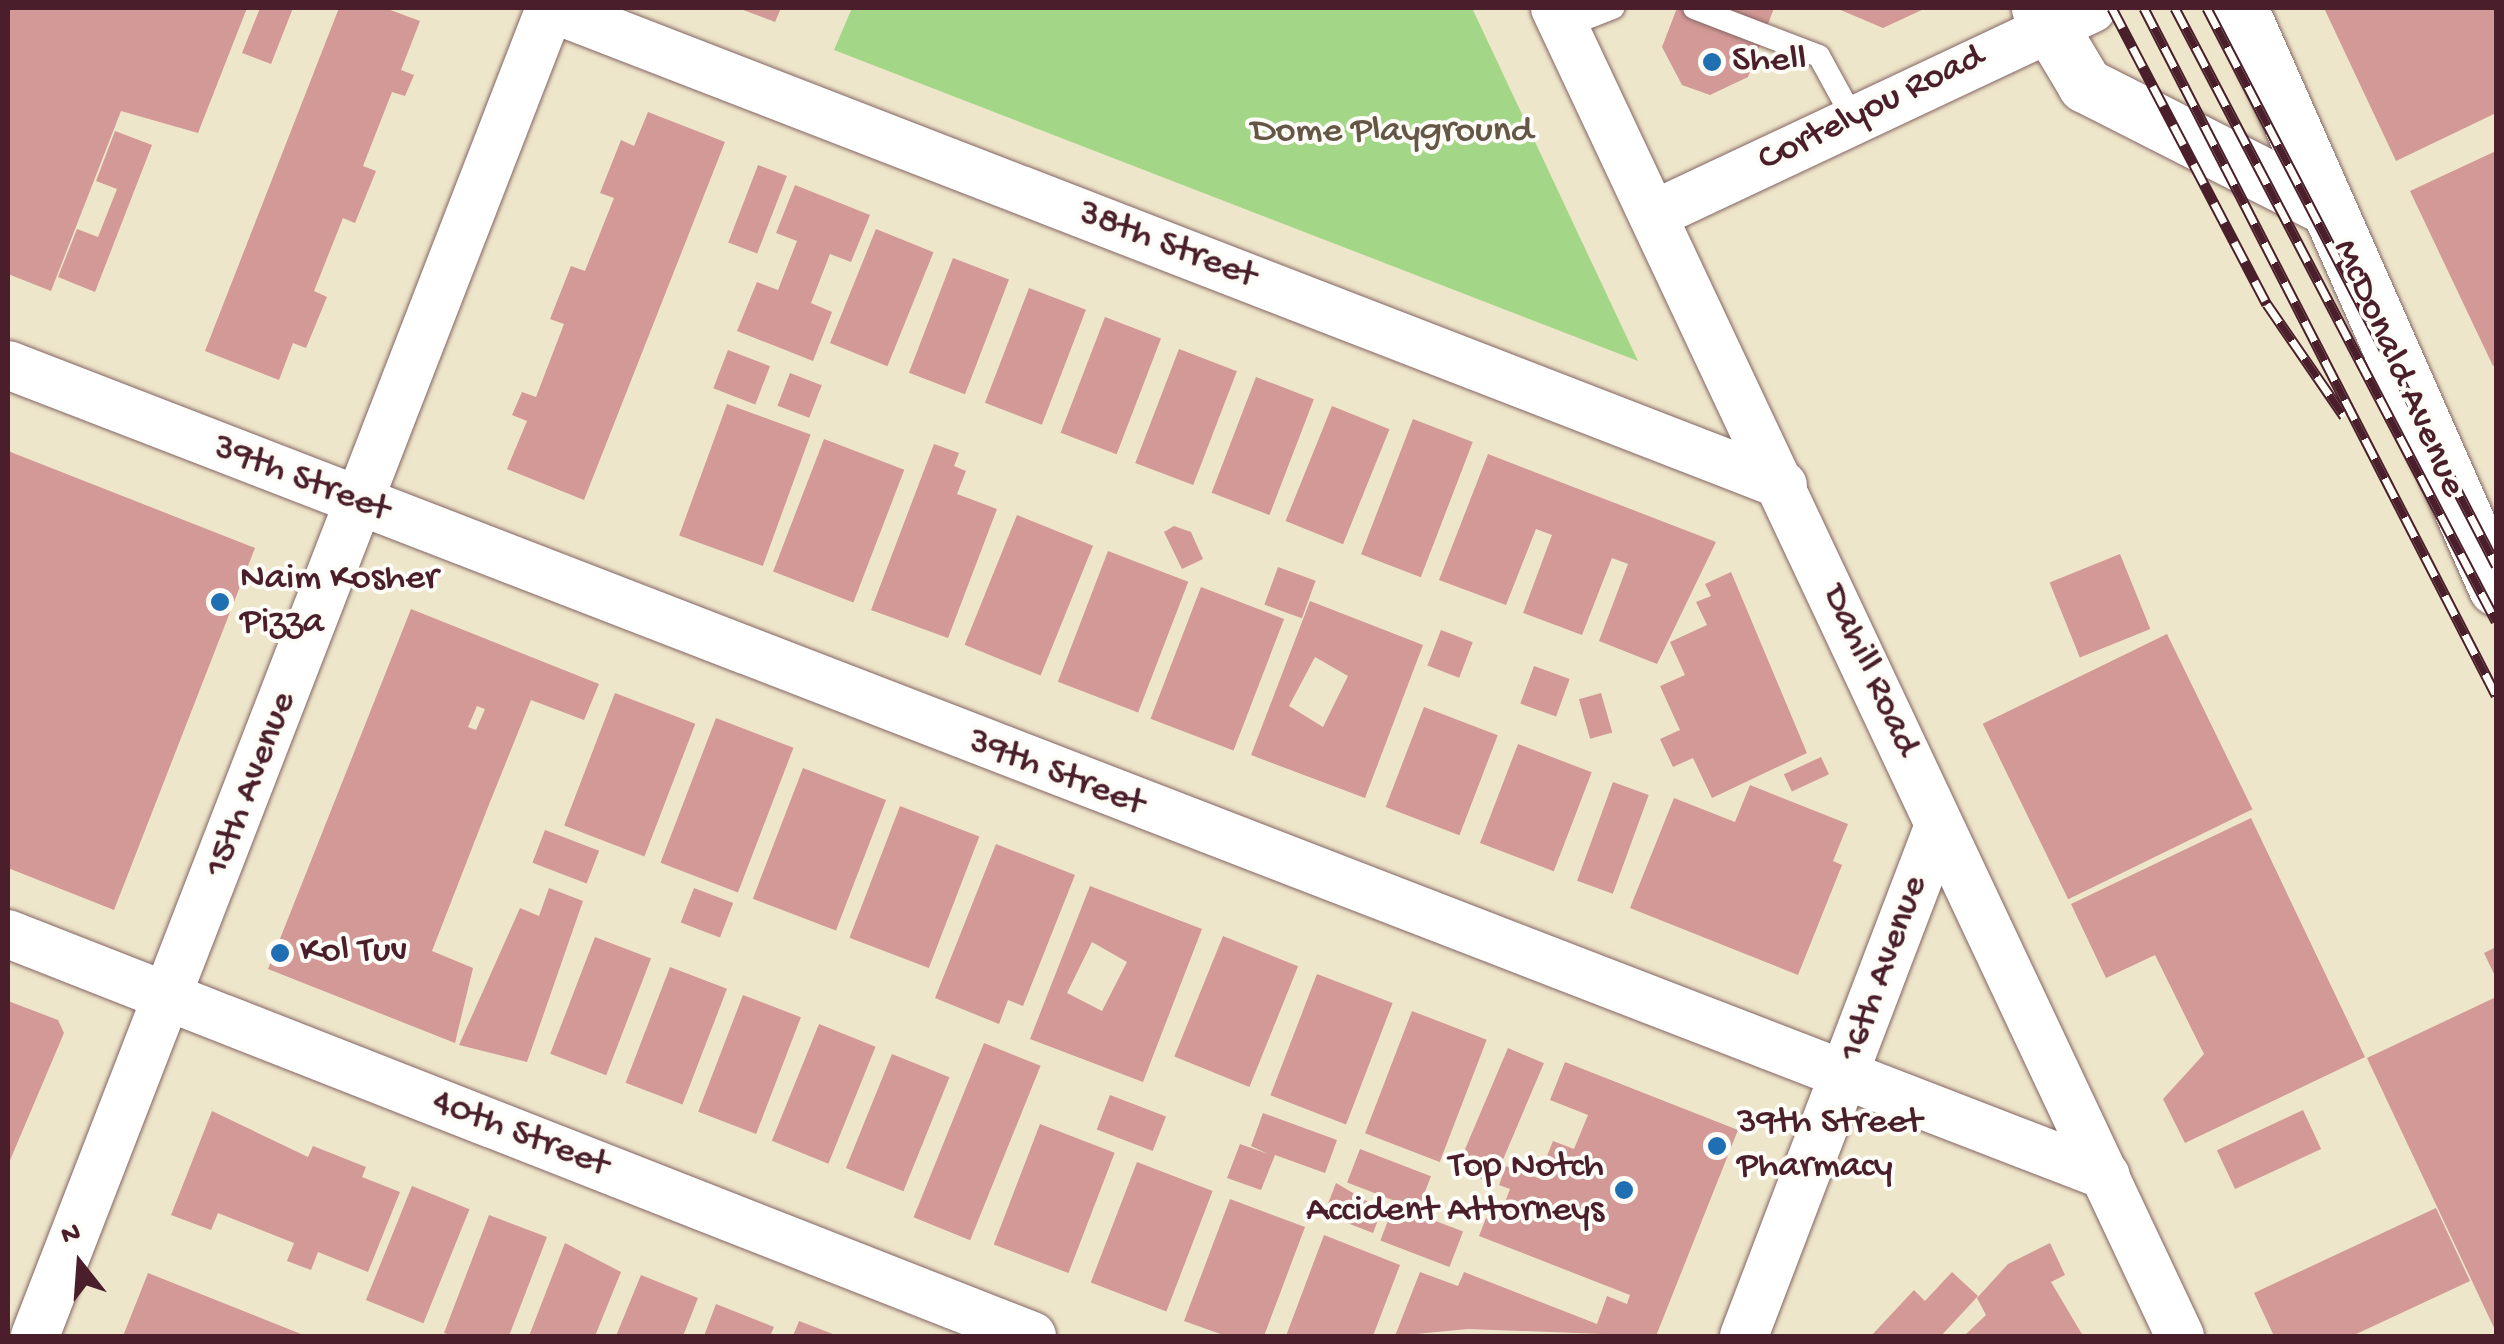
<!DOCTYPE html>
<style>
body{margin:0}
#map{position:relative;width:2504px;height:1344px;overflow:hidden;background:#eee6ca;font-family:"Gochi Hand",sans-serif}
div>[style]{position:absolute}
.green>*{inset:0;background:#a3d686}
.building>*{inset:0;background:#d29996;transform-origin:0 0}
.roads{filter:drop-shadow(0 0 2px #836563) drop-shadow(0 0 2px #836563)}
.service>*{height:22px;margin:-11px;padding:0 11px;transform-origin:11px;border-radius:11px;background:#fff}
.minor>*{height:48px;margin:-24px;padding:0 24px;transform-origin:24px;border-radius:24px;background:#fff}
.secondary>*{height:55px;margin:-27.5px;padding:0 27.5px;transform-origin:27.5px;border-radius:27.5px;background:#fff}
.rail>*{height:11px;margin-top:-5.5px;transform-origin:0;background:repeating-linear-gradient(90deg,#fdfcf7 0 22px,#4a1f2b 0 44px);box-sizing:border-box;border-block:2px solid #4a1f2b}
.dots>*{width:28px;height:28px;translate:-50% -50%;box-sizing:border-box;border:5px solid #fdfcf7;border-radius:50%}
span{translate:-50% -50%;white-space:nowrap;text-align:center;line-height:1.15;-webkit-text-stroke:8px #fdfcf7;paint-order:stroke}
.poi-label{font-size:38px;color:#4a1f2b}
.left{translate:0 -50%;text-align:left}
.right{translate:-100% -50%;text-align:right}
.street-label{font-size:38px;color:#4a1f2b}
.park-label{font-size:38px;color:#655646}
.frame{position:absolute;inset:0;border:10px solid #4a1f2b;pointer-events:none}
.north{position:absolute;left:30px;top:1214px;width:100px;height:100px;-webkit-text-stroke:8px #fdfcf7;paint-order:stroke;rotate:343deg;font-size:28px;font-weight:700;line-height:40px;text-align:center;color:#4a1f2b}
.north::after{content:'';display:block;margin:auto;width:35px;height:45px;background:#4a1f2b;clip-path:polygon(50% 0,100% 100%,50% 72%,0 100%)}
</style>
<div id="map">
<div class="green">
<i style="clip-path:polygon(852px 8px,1472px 8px,1638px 361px,834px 50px)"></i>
</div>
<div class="building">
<i style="clip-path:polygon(8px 8px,247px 8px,198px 133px,121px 111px,51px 291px,8px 274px)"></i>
<i style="clip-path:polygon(260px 8px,293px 8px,271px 64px,242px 53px)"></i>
<i style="clip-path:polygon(339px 8px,385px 8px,420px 21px,401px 70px,414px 75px,405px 96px,392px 92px,363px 166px,376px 171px,355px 223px,343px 218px,314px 291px,327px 297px,306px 348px,293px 343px,279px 380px,205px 351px)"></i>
<i style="clip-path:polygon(738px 8px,781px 8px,775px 22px)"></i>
<i style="clip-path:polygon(1677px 8px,1774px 8px,1748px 77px,1710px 95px,1682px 85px,1662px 47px)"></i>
<i style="clip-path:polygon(1836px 8px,1926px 8px,1883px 28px)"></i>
<i style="clip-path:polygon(2324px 8px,2496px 8px,2496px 113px,2396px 161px)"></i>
<i style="clip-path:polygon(648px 112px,725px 142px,584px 500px,507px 469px,527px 421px,512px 415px,522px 392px,536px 397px,564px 324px,550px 319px,571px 266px,585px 271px,614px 198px,600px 193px,621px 140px,634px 146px)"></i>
<i style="clip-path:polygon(115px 131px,152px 145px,95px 292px,58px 277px,77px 229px,98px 237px,117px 189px,96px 181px)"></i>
<i style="clip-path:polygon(2496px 151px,2496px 364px,2493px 366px,2410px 191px)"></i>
<i style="left:758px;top:165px;width:31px;height:83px;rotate:21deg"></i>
<i style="clip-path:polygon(795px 185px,870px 215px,851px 262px,830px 254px,811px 303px,832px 312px,813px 361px,737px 331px,757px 282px,778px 290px,797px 241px,776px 233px)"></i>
<i style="left:876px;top:229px;width:62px;height:123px;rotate:22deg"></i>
<i style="left:953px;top:258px;width:60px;height:123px;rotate:21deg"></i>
<i style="left:1029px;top:288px;width:61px;height:123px;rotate:21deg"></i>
<i style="left:1105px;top:317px;width:60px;height:124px;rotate:21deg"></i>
<i style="left:1179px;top:349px;width:62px;height:122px;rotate:21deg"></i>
<i style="left:728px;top:350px;width:45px;height:41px;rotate:21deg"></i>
<i style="left:790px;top:373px;width:34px;height:35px;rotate:21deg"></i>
<i style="left:1256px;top:377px;width:62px;height:124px;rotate:21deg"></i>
<i style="left:727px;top:404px;width:89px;height:140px;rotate:20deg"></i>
<i style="left:1332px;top:406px;width:62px;height:124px;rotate:22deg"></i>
<i style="left:1413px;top:419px;width:64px;height:145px;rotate:21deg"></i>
<i style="left:824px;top:439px;width:86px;height:142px;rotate:21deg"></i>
<i style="clip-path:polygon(934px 444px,959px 453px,954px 466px,966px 471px,957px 494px,997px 509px,948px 638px,871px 610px)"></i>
<i style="clip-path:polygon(8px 451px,255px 548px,114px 910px,8px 868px)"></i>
<i style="clip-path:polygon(1488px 454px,1716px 542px,1657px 664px,1599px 641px,1628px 564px,1612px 558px,1582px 635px,1523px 613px,1552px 535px,1536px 529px,1506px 605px,1439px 580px)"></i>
<i style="left:1017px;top:515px;width:82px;height:140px;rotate:22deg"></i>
<i style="clip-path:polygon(1174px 526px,1191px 532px,1203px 559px,1182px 569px,1164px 532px)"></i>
<i style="left:1108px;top:551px;width:86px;height:140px;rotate:21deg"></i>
<i style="left:2120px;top:554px;width:81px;height:76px;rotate:68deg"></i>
<i style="left:1278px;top:567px;width:40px;height:40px;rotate:20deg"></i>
<i style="clip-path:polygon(1731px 572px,1807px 753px,1712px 798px,1693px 758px,1673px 767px,1660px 739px,1680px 730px,1660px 686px,1685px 675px,1670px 642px,1707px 625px,1696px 602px,1711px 596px,1705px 584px)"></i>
<i style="left:1201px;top:587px;width:89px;height:141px;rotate:21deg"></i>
<i style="clip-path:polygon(evenodd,1310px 601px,1423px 645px,1365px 798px,1251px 755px,1310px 601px,1315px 657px,1348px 676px,1323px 727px,1289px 706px,1315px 657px)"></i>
<i style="clip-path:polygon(evenodd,411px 609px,599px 684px,584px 720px,531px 700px,488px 807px,432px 951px,473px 968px,455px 1043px,268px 969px,411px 609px,477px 706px,485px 709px,476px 730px,468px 727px,477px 706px)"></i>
<i style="left:1441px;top:630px;width:34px;height:38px;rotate:21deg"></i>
<i style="left:2167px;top:634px;width:195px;height:205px;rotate:64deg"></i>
<i style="left:1534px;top:666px;width:38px;height:40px;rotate:20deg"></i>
<i style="left:615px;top:693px;width:86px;height:142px;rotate:21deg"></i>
<i style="left:1601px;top:693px;width:41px;height:23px;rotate:74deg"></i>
<i style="left:1424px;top:707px;width:79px;height:107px;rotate:21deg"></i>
<i style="left:716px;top:718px;width:83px;height:155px;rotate:21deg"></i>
<i style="left:1518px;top:744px;width:79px;height:106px;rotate:21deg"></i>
<i style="left:1821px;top:757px;width:19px;height:41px;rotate:65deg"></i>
<i style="left:803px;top:768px;width:89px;height:140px;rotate:21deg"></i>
<i style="left:1613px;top:782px;width:38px;height:105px;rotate:20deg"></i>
<i style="clip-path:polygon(1750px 785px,1848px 824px,1833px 861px,1842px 865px,1798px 975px,1630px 908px,1674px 798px,1735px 822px)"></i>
<i style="left:900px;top:806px;width:85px;height:141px;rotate:21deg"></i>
<i style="clip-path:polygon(2251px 818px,2365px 1057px,2185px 1143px,2163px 1099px,2204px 1054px,2155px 955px,2106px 978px,2071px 904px)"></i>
<i style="left:545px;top:830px;width:58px;height:35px;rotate:21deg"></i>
<i style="clip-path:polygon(996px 844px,1075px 875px,1023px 1006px,1008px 1000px,999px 1024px,935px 998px)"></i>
<i style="clip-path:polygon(evenodd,1090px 886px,1202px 929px,1143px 1082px,1030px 1039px,1090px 886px,1092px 942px,1127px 962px,1102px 1011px,1067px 993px,1092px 942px)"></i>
<i style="clip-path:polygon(549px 888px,583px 901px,527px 1062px,459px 1045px,520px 908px,539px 916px)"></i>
<i style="left:694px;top:888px;width:42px;height:37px;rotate:21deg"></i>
<i style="left:1223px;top:936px;width:81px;height:130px;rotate:22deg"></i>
<i style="left:595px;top:937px;width:60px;height:125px;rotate:21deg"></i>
<i style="clip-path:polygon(2496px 947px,2496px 978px,2484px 953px)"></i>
<i style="left:670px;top:967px;width:61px;height:124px;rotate:21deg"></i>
<i style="left:1317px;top:974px;width:81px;height:130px;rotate:21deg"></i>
<i style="left:743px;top:995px;width:62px;height:125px;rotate:21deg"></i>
<i style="clip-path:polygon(2496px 997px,2496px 1332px,2367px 1058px)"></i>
<i style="clip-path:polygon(8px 1001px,58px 1020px,64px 1033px,8px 1165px)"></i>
<i style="left:1412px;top:1011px;width:80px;height:131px;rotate:21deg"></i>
<i style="left:819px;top:1024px;width:61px;height:126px;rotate:22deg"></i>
<i style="left:984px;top:1043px;width:61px;height:188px;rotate:22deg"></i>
<i style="left:1508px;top:1048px;width:39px;height:131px;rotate:23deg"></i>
<i style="left:892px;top:1054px;width:62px;height:123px;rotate:22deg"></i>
<i style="clip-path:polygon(1565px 1062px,1738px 1130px,1656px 1336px,1468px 1329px,1395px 1336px,1420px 1272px,1458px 1286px,1464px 1272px,1597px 1324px,1607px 1296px,1627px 1304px,1630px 1295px,1479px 1236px,1486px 1218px,1497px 1223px,1510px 1189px,1499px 1185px,1506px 1166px,1538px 1178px,1553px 1141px,1574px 1149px,1588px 1115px,1550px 1100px)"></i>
<i style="left:1110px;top:1095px;width:60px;height:37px;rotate:21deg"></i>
<i style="left:2303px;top:1110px;width:43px;height:95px;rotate:65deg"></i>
<i style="clip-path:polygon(212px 1111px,308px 1157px,313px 1146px,366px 1167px,362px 1177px,400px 1192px,368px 1272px,318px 1252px,311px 1270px,287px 1261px,294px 1243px,218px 1213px,211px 1230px,171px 1215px)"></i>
<i style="clip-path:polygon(1263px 1113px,1337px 1140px,1325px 1173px,1275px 1155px,1261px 1190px,1227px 1178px,1240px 1144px,1268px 1154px,1251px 1146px)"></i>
<i style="left:1040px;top:1124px;width:80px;height:129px;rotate:21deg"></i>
<i style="left:1360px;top:1149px;width:76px;height:36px;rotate:21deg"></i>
<i style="left:1137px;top:1162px;width:81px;height:129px;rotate:21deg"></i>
<i style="clip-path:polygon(1336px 1183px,1382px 1210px,1373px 1233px,1324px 1214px)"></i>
<i style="left:412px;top:1186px;width:62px;height:123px;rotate:22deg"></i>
<i style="clip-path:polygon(1230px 1199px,1305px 1227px,1264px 1336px,1226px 1336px,1184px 1321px)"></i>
<i style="left:1394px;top:1205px;width:74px;height:38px;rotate:21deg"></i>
<i style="clip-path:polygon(2436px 1208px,2470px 1281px,2352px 1336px,2274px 1336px,2254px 1293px)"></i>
<i style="clip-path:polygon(489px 1215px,547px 1237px,509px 1336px,454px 1336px,444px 1333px)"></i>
<i style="clip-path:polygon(1324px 1235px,1400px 1265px,1373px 1336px,1286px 1336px)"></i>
<i style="clip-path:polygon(565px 1243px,621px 1272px,595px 1336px,529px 1336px)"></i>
<i style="clip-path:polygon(2050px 1243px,2065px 1275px,2051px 1282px,2083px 1336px,1964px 1336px,1986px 1315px,1977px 1298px,2008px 1264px)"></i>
<i style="clip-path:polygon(1952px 1272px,1978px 1296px,1941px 1336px,1871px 1336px,1914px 1290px,1925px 1301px)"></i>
<i style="clip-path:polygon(148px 1273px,306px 1336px,123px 1336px)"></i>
<i style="clip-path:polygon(641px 1275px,698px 1298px,683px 1336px,616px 1336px)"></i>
<i style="clip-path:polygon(716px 1304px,774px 1327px,770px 1336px,704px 1336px)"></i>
<i style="clip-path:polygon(799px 1321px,838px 1336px,793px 1336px)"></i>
</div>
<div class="roads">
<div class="service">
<i style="left:1694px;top:8px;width:134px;rotate:21deg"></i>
<i style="left:1819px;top:56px;width:73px;rotate:61.3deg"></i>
<i style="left:1564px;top:27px;width:53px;rotate:-21.2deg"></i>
</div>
<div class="minor">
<i style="left:551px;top:8px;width:1321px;rotate:21.17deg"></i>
<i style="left:1555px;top:8px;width:1468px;rotate:64.8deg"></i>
<i style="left:1653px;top:215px;width:485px;rotate:-25.2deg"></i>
<i style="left:8px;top:365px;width:2249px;rotate:21.13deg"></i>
<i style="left:8px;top:934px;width:1100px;rotate:21.43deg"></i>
<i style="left:35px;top:1336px;width:1424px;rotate:-68.8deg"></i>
<i style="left:1744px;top:1336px;width:547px;rotate:-69.11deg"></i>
</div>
<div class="secondary">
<i style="left:2039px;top:8px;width:90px;rotate:59.1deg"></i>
<i style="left:2085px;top:85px;width:266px;rotate:26.9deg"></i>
<i style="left:2240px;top:8px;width:634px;rotate:66.18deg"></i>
</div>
</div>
<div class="rail">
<i style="left:2112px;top:8px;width:334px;rotate:62.4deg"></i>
<i style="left:2267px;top:304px;width:136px;rotate:55.5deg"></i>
<i style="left:2144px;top:8px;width:772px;rotate:62.87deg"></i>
<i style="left:2175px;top:8px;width:692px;rotate:62.36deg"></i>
<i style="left:2207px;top:8px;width:628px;rotate:62.58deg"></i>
</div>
<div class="dots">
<i style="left:1712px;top:62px;background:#1f6fb2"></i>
<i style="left:220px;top:602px;background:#1f6fb2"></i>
<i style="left:280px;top:953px;background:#1f6fb2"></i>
<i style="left:1717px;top:1146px;background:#1f6fb2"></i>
<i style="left:1624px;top:1190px;background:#1f6fb2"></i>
</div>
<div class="poi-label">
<span class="left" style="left:1732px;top:62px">Shell</span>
<span class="left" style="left:240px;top:602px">Naim Kosher<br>Pizza</span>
<span class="left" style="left:300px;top:953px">Kol Tuv</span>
<span class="left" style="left:1737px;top:1146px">39th Street<br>Pharmacy</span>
<span class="right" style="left:1604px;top:1190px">Top Notch<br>Accident Attorneys</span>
</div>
<div class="street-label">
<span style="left:1872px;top:110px;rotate:-26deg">Cortelyou Road</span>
<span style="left:1167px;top:246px;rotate:21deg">38th Street</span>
<span style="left:2397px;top:369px;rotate:66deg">McDonald Avenue</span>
<span style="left:301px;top:480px;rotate:21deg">39th Street</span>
<span style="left:1869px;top:671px;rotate:65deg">Dahill Road</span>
<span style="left:1056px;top:774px;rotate:21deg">39th Street</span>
<span style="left:252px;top:785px;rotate:-69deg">15th Avenue</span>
<span style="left:1885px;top:969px;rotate:-70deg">16th Avenue</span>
<span style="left:520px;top:1135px;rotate:21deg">40th Street</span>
</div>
<div class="park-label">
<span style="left:1392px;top:133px">Dome Playground</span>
</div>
<div class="frame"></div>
<div class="north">N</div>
</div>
